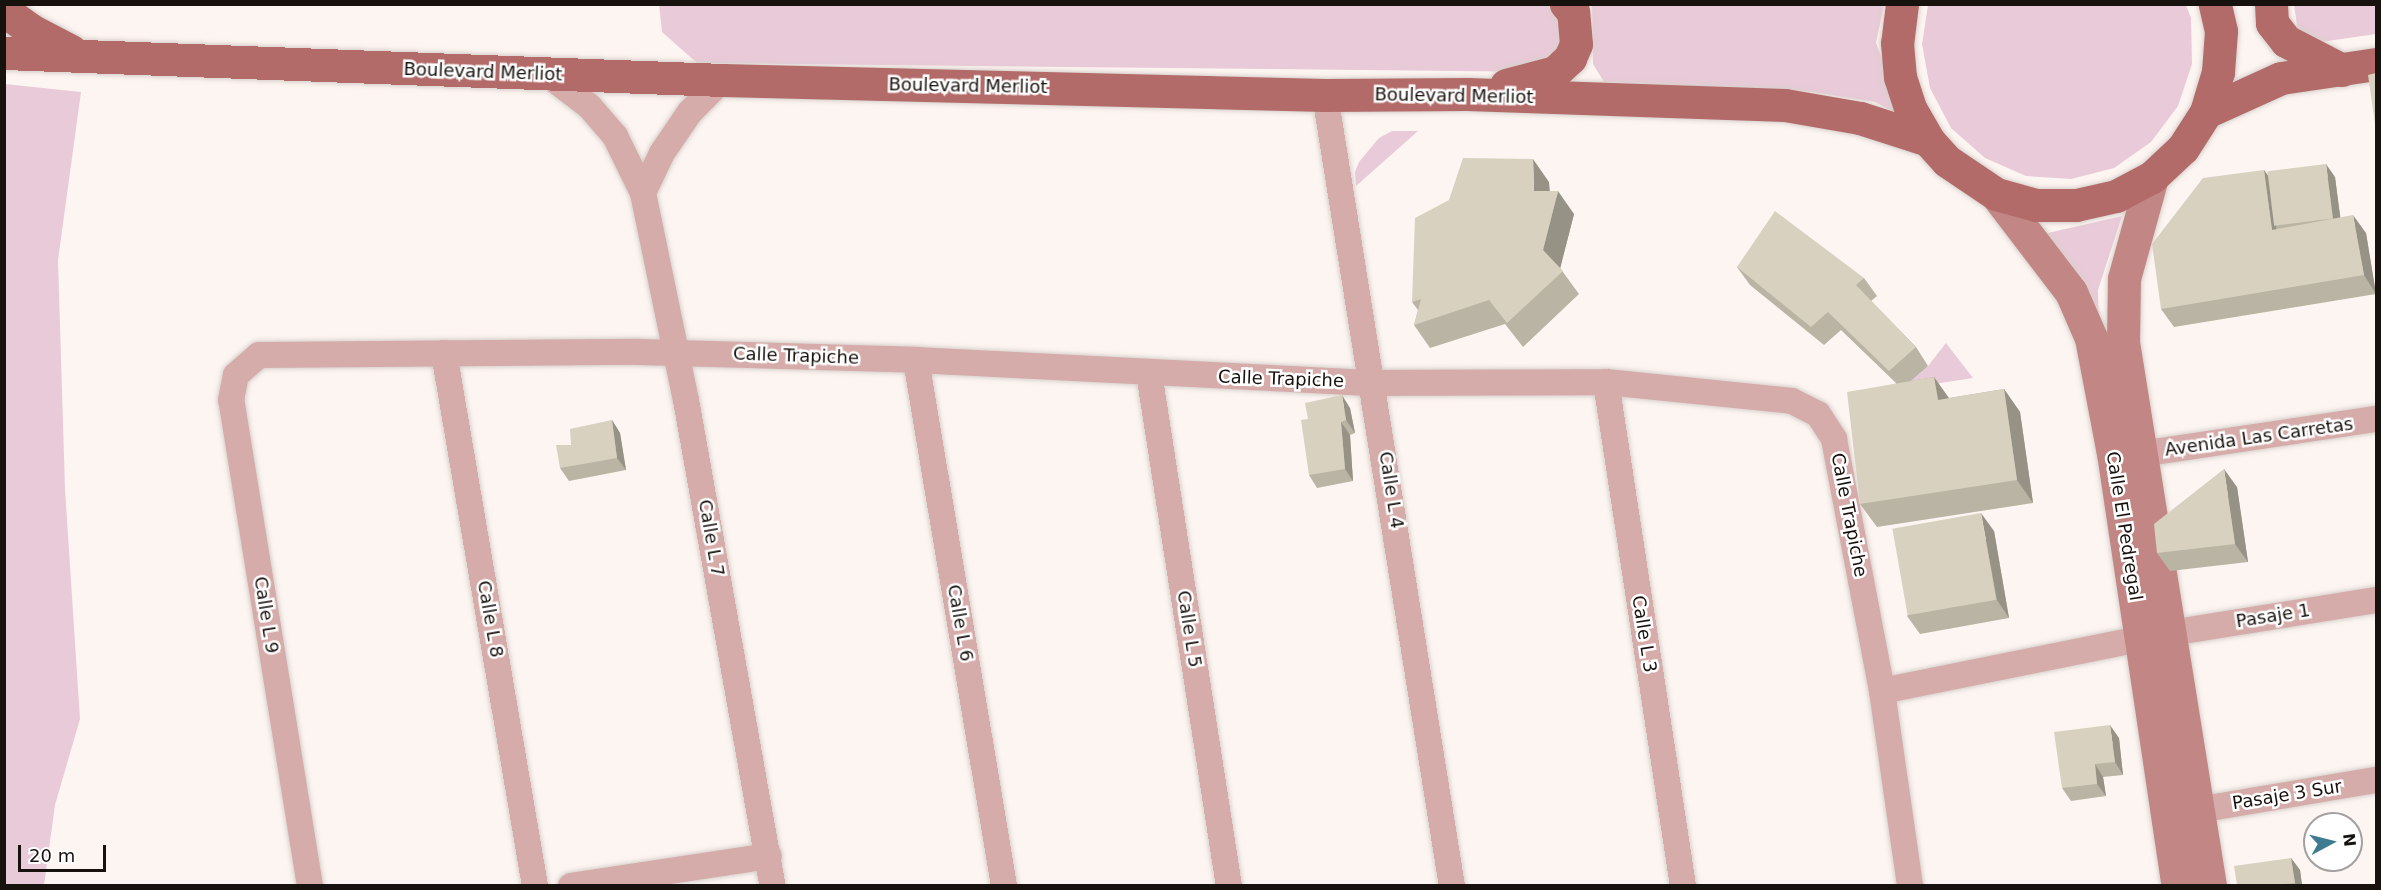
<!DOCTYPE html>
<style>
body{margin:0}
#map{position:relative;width:2381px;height:890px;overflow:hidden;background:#fdf5f1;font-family:"DejaVu Sans",sans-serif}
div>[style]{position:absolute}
.green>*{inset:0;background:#e9cad8}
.roads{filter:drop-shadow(0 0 2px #d8d1cd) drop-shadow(0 0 2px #d8d1cd)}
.minor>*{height:26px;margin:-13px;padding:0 13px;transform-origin:13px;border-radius:13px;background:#d5acaa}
.secondary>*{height:33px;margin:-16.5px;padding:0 16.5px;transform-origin:16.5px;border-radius:16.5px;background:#c28784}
.primary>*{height:33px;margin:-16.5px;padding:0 16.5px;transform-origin:16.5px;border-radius:16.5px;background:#b36b69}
.wall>*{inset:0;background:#bab4a4}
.shaded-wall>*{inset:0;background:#979286}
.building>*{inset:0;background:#d8d1bf;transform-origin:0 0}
span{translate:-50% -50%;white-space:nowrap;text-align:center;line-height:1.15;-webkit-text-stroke:5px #fff;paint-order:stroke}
.street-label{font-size:18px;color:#18120e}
.frame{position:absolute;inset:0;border:6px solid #18120e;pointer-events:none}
.north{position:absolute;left:2303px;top:812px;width:60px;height:60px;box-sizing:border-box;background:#fff;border:2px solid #a3a09f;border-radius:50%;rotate:83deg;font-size:16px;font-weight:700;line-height:24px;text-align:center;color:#18120e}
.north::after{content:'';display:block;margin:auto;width:21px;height:27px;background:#3e7b91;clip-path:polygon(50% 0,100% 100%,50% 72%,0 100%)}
.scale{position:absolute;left:18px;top:845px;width:88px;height:27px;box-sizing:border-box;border:3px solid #18120e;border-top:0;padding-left:8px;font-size:18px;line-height:21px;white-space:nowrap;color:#18120e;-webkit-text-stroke:4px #fff;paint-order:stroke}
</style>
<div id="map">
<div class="green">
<i style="clip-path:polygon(659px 4px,1563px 4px,1571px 35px,1542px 72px,697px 63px,662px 32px)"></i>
<i style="clip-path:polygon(1592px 5px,1884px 5px,1876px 43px,1905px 118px,1875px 102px,1805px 91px,1604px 82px,1593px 64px)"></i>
<i style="clip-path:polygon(1928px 5px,2186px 5px,2191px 18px,2192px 64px,2178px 106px,2151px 142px,2114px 168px,2071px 179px,2026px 176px,1985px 158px,1951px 128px,1930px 88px,1922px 44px)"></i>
<i style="clip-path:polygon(2294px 5px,2376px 5px,2376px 34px,2300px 45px)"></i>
<i style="clip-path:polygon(5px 84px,81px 92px,58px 260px,65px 489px,80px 719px,55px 805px,44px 885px,5px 885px)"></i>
<i style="clip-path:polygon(1392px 131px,1418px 131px,1356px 186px,1355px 172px,1359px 162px,1379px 138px)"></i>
<i style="clip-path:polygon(2122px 216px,2098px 290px,2099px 337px,2039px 235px)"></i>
<i style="clip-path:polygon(1946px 343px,1973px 378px,1902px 389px,1928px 366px)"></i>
</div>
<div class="roads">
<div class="minor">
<i style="left:547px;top:74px;width:53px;rotate:37.3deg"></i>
<i style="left:589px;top:106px;width:40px;rotate:49deg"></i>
<i style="left:615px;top:136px;width:64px;rotate:63.8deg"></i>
<i style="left:643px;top:193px;width:211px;rotate:78.3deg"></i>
<i style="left:686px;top:400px;width:494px;rotate:79.9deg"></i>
<i style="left:1325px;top:95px;width:801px;rotate:80.88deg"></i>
<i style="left:643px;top:193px;width:44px;rotate:-64.6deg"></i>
<i style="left:662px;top:153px;width:50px;rotate:-55.7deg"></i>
<i style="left:690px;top:112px;width:45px;rotate:-45deg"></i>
<i style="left:444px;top:353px;width:541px;rotate:80.31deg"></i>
<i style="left:916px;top:360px;width:533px;rotate:80.5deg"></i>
<i style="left:1149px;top:373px;width:519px;rotate:81.14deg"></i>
<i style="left:1606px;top:382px;width:510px;rotate:81.31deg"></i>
<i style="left:2141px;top:454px;width:238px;rotate:-8.5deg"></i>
<i style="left:1882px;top:691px;width:294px;rotate:-11.4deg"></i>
<i style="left:2170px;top:633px;width:209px;rotate:-9.1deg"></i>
<i style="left:2198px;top:810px;width:181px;rotate:-9.6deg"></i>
<i style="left:310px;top:886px;width:492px;rotate:-99.2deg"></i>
<i style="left:231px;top:400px;width:25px;rotate:-79deg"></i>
<i style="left:236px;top:375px;width:30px;rotate:-41deg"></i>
<i style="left:259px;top:355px;width:379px;rotate:-0.5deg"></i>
<i style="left:638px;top:352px;width:278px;rotate:1.6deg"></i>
<i style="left:916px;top:360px;width:459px;rotate:2.9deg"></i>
<i style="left:1374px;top:383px;width:232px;rotate:-0.2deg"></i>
<i style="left:1606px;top:382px;width:187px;rotate:5.8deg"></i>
<i style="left:1792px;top:401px;width:29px;rotate:27deg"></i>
<i style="left:1818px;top:414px;width:30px;rotate:57deg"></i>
<i style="left:1834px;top:439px;width:257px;rotate:79.2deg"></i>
<i style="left:1882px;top:691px;width:197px;rotate:81.8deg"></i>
<i style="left:571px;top:886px;width:200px;rotate:-8.6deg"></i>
</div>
<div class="secondary">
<i style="left:2152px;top:177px;width:106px;rotate:105.4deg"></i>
<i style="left:2124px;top:279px;width:63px;rotate:90.9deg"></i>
<i style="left:2123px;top:342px;width:551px;rotate:80.91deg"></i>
<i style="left:1996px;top:194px;width:123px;rotate:52.6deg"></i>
<i style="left:2071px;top:292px;width:50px;rotate:66.5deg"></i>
<i style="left:2091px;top:338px;width:117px;rotate:79.2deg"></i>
<i style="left:2113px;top:453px;width:438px;rotate:81.5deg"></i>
</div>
<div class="primary">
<i style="left:6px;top:4px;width:15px;rotate:62deg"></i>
<i style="left:13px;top:17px;width:22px;rotate:36deg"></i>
<i style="left:31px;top:30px;width:45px;rotate:27.7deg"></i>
<i style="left:1902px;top:4px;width:39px;rotate:97deg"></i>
<i style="left:1897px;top:43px;width:34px;rotate:85deg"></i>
<i style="left:1900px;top:77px;width:35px;rotate:72deg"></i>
<i style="left:1911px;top:110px;width:34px;rotate:60deg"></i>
<i style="left:1928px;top:140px;width:28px;rotate:48deg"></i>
<i style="left:1947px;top:161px;width:59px;rotate:34deg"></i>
<i style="left:1996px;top:194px;width:41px;rotate:15.4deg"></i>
<i style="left:2036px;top:205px;width:40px"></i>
<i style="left:2076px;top:205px;width:41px;rotate:-12.7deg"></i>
<i style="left:2116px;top:196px;width:41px;rotate:-27.8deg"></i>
<i style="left:2152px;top:177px;width:42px;rotate:-43.1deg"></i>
<i style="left:2183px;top:148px;width:43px;rotate:-57.4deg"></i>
<i style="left:2206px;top:112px;width:42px;rotate:-73.3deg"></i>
<i style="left:2218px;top:72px;width:41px;rotate:-85.8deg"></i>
<i style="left:2221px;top:31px;width:28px;rotate:-103deg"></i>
<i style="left:2271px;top:4px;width:19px;rotate:87deg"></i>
<i style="left:2272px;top:23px;width:23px;rotate:52deg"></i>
<i style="left:2286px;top:41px;width:63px;rotate:27.4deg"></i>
<i style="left:4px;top:53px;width:719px;rotate:2.15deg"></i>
<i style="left:722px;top:80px;width:603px;rotate:1.42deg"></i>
<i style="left:1325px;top:95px;width:142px;rotate:-0.4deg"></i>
<i style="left:1467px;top:94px;width:318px;rotate:2deg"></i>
<i style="left:1785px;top:105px;width:76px;rotate:9.8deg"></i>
<i style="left:1860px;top:118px;width:71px;rotate:17.9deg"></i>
<i style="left:1506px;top:85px;width:51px;rotate:-14.9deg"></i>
<i style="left:1555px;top:72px;width:21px;rotate:-43deg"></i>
<i style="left:1570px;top:58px;width:15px;rotate:-67deg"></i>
<i style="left:1576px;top:44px;width:32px;rotate:-95deg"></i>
<i style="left:1573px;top:12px;width:11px;rotate:-131deg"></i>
<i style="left:2206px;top:112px;width:82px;rotate:-24.4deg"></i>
<i style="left:2281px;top:78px;width:96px;rotate:-8.4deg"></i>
</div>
</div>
<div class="wall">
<i style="clip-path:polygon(2264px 170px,2268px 176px,2335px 177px,2340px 218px,2366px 233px,2376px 294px,2174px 327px,2161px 309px)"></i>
<i style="clip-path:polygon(1549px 182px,1550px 191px,1574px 214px,1560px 268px,1579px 294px,1523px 347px,1505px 324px,1430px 348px,1414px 325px,1418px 310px,1412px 302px)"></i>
<i style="clip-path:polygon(1737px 267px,1864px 278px,1877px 296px,1871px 301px,1916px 347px,1928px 366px,1911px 381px,1934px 377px,1949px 398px,2004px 389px,2020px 412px,2033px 503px,1877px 527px,1860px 504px,1896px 383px,1841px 330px,1824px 345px,1750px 285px)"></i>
<i style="clip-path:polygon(1350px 408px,1355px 433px,1350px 435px,1353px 481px,1317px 488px,1309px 475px,1308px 419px)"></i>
<i style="clip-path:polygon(612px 420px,620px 433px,626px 470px,569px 481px,560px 468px,571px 445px)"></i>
<i style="clip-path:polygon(2237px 487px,2248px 562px,2170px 571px,2157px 553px)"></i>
<i style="clip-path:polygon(1994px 531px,2009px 618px,1920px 634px,1907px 616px)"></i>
<i style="clip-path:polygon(2119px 738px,2123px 775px,2103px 777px,2106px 796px,2071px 801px,2062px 788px)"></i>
<i style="clip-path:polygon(2291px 858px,2300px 870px,2302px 885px,2237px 885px)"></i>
</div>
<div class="shaded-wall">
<i style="clip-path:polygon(1533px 159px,1549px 182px,1550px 214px,1534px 191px)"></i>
<i style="clip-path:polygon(2326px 164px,2335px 177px,2343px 237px,2334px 225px)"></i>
<i style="clip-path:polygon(2264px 170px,2277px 188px,2276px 236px,2272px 230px)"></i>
<i style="clip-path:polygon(1558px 191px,1574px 214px,1559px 273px,1543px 250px)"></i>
<i style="clip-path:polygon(2353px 215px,2366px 233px,2376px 294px,2364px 275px)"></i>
<i style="clip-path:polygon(1934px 377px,1950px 400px,1938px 400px)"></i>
<i style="clip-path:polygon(2004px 389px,2020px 412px,2033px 503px,2017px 480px)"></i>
<i style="clip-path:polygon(1342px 395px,1350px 408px,1355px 433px,1346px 420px)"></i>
<i style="clip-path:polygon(612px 420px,620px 433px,626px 470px,617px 458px)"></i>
<i style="clip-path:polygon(1341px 422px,1350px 435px,1353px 481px,1345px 469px)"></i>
<i style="clip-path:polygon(2224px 469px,2237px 487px,2248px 562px,2235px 544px)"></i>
<i style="clip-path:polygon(1981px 513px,1994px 531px,2009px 618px,1997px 600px)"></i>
<i style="clip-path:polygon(2110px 725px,2119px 738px,2123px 775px,2115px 762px)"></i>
<i style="clip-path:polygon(2095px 764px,2103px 777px,2106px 796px,2097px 784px)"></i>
<i style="clip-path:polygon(2291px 858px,2300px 870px,2302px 885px,2297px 885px,2295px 883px)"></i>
</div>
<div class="building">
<i style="clip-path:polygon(2376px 73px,2376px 130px,2368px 75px)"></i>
<i style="clip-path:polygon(1463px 158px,1533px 159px,1534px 191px,1558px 191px,1543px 250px,1563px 271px,1507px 323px,1489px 300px,1414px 325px,1421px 299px,1412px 302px,1415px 218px,1449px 200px)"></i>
<i style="left:2326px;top:164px;width:55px;height:59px;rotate:83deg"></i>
<i style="clip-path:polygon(2264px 170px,2272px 230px,2353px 215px,2364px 275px,2161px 309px,2152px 244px,2203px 178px)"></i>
<i style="clip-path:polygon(1775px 211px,1864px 278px,1856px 285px,1916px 347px,1889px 371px,1828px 312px,1811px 327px,1737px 267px)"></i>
<i style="clip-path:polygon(1934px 377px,1938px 400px,2004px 389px,2017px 480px,1860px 504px,1847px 392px)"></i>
<i style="clip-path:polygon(1342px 395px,1346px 420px,1341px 422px,1345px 469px,1309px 475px,1301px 420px,1308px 419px,1305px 403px)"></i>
<i style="clip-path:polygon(612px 420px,617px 458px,560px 468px,556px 445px,571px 445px,570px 429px)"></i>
<i style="clip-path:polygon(2224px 469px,2235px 544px,2157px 553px,2154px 524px)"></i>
<i style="left:1981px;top:513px;width:88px;height:90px;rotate:80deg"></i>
<i style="clip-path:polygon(2110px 725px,2115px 762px,2095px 764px,2097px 784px,2062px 788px,2054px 732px)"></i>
<i style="clip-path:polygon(2291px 858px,2295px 883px,2276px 885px,2237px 885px,2234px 866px)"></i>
</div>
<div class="street-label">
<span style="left:483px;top:72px;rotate:2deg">Boulevard Merliot</span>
<span style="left:968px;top:86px;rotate:1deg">Boulevard Merliot</span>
<span style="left:1454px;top:96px;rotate:1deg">Boulevard Merliot</span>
<span style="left:796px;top:356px;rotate:2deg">Calle Trapiche</span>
<span style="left:1281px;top:379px;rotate:2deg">Calle Trapiche</span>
<span style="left:2259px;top:437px;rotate:-8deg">Avenida Las Carretas</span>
<span style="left:1391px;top:490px;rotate:81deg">Calle L 4</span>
<span style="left:1849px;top:515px;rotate:79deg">Calle Trapiche</span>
<span style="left:2124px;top:526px;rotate:81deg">Calle El Pedregal</span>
<span style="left:711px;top:538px;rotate:80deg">Calle L 7</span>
<span style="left:266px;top:615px;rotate:81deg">Calle L 9</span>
<span style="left:2273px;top:616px;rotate:-9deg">Pasaje 1</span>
<span style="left:490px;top:619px;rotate:80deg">Calle L 8</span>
<span style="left:960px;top:623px;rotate:80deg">Calle L 6</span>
<span style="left:1189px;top:629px;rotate:81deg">Calle L 5</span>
<span style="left:1644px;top:634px;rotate:81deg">Calle L 3</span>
<span style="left:2287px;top:795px;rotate:-9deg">Pasaje 3 Sur</span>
</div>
<div class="frame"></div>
<div class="north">N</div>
<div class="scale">20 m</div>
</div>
